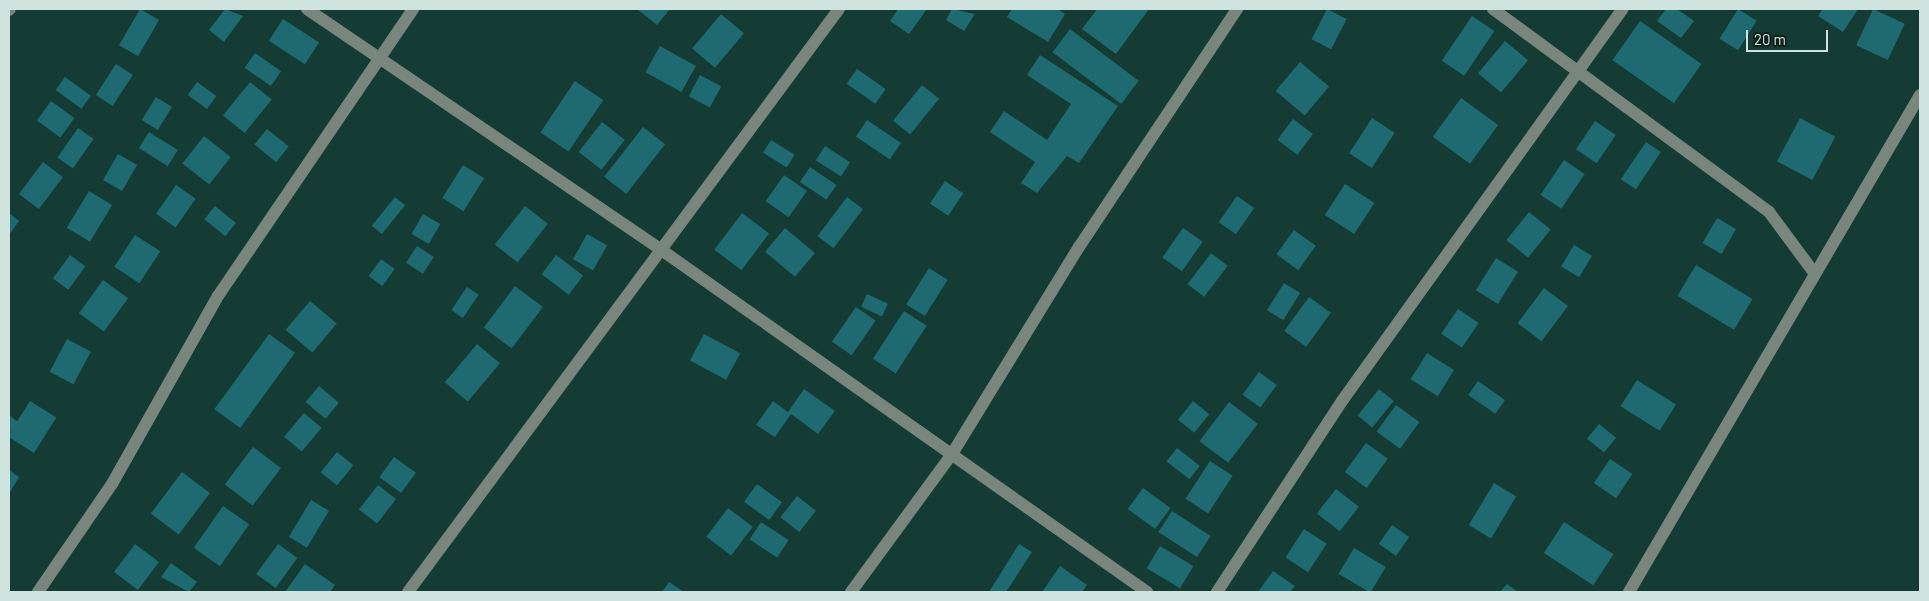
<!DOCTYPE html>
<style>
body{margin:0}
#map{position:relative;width:1929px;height:601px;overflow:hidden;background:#143b34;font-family:Barlow,sans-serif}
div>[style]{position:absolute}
.building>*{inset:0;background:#1e6a70;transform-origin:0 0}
.minor>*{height:12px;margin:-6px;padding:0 6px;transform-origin:6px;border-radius:6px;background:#79867d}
span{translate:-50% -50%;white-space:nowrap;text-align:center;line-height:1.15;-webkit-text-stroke:4.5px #0f1f1b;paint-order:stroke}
.frame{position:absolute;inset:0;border:10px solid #cfe4df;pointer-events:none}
.scale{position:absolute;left:1746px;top:30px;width:82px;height:22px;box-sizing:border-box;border:2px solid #cfe4df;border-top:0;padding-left:6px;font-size:15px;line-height:18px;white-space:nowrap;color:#cfe4df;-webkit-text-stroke:4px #0f1f1b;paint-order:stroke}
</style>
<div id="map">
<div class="building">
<i style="left:140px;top:9px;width:22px;height:42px;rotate:30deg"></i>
<i style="clip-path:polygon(225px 9px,243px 16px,224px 42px,209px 30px)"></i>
<i style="clip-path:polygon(637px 9px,670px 9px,657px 25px)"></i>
<i style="clip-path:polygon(898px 9px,927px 9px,909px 34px,890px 21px)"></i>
<i style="clip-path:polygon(952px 9px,975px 14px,964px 31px,946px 20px)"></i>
<i style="clip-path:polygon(1012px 9px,1058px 9px,1065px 14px,1048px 42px,1007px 17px)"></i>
<i style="clip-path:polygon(1097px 9px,1149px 9px,1116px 54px,1082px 29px)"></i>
<i style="left:1327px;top:9px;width:22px;height:34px;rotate:27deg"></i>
<i style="clip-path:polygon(1666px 9px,1677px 9px,1694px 21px,1681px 38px,1657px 21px)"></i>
<i style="left:1738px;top:9px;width:22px;height:35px;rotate:32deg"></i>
<i style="clip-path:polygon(1823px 9px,1858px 9px,1843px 32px,1818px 16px)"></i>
<i style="left:1873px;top:9px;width:35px;height:40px;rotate:25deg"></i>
<i style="left:721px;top:14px;width:30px;height:45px;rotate:40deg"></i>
<i style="left:1472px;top:16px;width:27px;height:54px;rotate:34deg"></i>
<i style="left:283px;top:19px;width:43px;height:26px;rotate:33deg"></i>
<i style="left:1640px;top:21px;width:75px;height:48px;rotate:35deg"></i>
<i style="left:1070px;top:29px;width:86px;height:29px;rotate:37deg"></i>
<i style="left:1505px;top:41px;width:30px;height:42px;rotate:40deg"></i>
<i style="left:660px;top:46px;width:41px;height:30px;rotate:29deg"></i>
<i style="left:255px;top:53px;width:32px;height:18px;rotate:35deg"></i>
<i style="clip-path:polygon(1040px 55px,1118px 106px,1079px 163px,1067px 156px,1037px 193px,1021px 183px,1035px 162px,990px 132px,1004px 111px,1047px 140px,1071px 104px,1027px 75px)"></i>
<i style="left:1300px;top:62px;width:38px;height:38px;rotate:40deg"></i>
<i style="left:116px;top:64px;width:20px;height:37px;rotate:33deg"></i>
<i style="left:857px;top:69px;width:35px;height:18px;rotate:35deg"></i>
<i style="left:700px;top:75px;width:24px;height:24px;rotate:28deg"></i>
<i style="left:65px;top:77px;width:32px;height:16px;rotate:36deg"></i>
<i style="left:575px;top:81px;width:34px;height:62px;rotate:34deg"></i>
<i style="left:197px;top:82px;width:24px;height:16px;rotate:36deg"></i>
<i style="left:250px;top:82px;width:28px;height:43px;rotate:39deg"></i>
<i style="left:922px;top:85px;width:22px;height:46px;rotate:39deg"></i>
<i style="left:156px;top:97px;width:19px;height:27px;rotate:32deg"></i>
<i style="left:1461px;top:98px;width:46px;height:48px;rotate:36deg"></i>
<i style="left:51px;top:101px;width:29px;height:24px;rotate:36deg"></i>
<i style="left:1372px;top:118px;width:27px;height:42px;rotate:33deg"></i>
<i style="left:1800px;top:118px;width:40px;height:49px;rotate:28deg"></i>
<i style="left:1293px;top:119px;width:25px;height:26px;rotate:37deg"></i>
<i style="left:867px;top:120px;width:41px;height:20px;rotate:34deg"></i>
<i style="left:1595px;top:121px;width:25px;height:34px;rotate:34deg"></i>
<i style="left:602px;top:122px;width:29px;height:38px;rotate:38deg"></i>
<i style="left:643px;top:127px;width:28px;height:63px;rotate:38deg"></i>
<i style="left:78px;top:128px;width:19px;height:36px;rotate:35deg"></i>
<i style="left:267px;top:129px;width:28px;height:20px;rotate:39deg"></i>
<i style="left:149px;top:132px;width:34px;height:19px;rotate:32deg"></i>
<i style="left:204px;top:136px;width:34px;height:35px;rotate:38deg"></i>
<i style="left:771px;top:140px;width:28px;height:15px;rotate:32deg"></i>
<i style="left:1646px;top:142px;width:18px;height:45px;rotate:34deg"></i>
<i style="left:825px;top:146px;width:30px;height:17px;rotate:33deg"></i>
<i style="left:118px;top:154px;width:22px;height:30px;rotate:30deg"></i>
<i style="left:1564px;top:160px;width:25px;height:42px;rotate:34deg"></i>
<i style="left:43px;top:162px;width:25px;height:40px;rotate:37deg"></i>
<i style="left:463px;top:165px;width:25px;height:39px;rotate:32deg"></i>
<i style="left:810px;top:167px;width:32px;height:18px;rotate:34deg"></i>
<i style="left:784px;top:175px;width:28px;height:32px;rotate:35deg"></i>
<i style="left:945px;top:181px;width:22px;height:27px;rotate:34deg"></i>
<i style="left:1345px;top:184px;width:35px;height:37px;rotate:33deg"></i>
<i style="left:176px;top:185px;width:24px;height:35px;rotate:35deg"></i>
<i style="left:89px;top:191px;width:27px;height:43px;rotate:31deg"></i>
<i style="left:1237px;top:196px;width:21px;height:32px;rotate:35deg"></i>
<i style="left:395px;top:197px;width:13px;height:37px;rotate:39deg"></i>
<i style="left:847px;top:197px;width:20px;height:49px;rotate:37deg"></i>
<i style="left:215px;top:206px;width:27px;height:17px;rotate:39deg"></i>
<i style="left:525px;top:206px;width:29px;height:49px;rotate:38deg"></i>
<i style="left:1529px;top:212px;width:28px;height:36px;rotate:39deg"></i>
<i style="clip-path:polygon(9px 213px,19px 221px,9px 235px)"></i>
<i style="left:742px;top:213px;width:34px;height:46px;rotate:37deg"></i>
<i style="left:423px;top:214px;width:20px;height:23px;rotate:30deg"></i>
<i style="left:1717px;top:218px;width:22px;height:29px;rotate:30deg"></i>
<i style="left:785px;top:228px;width:39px;height:31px;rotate:40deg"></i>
<i style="left:1183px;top:228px;width:24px;height:36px;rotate:35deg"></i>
<i style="left:1294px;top:230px;width:27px;height:30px;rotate:36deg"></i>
<i style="left:587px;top:234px;width:23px;height:29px;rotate:29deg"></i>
<i style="left:135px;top:235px;width:30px;height:38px;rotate:33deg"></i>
<i style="left:1574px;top:245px;width:21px;height:25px;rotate:31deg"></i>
<i style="left:417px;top:246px;width:20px;height:20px;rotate:33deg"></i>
<i style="left:1211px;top:253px;width:21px;height:39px;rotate:37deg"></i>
<i style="left:70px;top:255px;width:19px;height:29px;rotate:36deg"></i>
<i style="left:556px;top:255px;width:34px;height:24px;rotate:37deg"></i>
<i style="left:1496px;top:258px;width:26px;height:38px;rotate:32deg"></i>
<i style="left:381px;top:259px;width:17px;height:21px;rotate:36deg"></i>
<i style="left:1696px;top:265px;width:66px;height:36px;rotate:31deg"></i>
<i style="left:929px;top:268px;width:22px;height:43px;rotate:32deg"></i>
<i style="left:103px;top:280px;width:31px;height:41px;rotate:36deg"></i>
<i style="left:1284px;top:283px;width:19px;height:32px;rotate:32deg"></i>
<i style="left:515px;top:286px;width:35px;height:52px;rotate:37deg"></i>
<i style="left:467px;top:287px;width:14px;height:28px;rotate:34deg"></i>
<i style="left:1544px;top:288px;width:30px;height:44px;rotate:37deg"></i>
<i style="left:867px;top:294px;width:23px;height:14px;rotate:25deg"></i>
<i style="left:1309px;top:297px;width:27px;height:42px;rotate:36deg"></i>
<i style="left:310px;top:301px;width:35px;height:38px;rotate:40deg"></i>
<i style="left:856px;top:307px;width:24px;height:42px;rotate:35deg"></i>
<i style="left:1458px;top:309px;width:25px;height:30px;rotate:34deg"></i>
<i style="left:904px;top:311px;width:27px;height:57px;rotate:33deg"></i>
<i style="left:269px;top:334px;width:32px;height:93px;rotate:36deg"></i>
<i style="left:704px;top:334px;width:41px;height:30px;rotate:28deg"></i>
<i style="left:67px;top:339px;width:27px;height:37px;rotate:28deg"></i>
<i style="left:477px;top:344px;width:30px;height:50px;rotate:40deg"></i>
<i style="left:1427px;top:353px;width:32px;height:31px;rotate:32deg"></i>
<i style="left:1259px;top:372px;width:22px;height:28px;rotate:36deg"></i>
<i style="left:1637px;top:380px;width:46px;height:31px;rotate:32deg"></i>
<i style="left:1478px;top:381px;width:33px;height:17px;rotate:35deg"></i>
<i style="left:319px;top:386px;width:26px;height:21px;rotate:40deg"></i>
<i style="clip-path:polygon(804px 389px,835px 411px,818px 434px,791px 414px,775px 437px,756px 425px,773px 401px,788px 412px)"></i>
<i style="left:1379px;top:389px;width:19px;height:34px;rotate:39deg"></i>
<i style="left:30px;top:401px;width:31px;height:42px;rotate:32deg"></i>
<i style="left:1193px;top:401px;width:21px;height:24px;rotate:39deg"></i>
<i style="left:1229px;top:402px;width:36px;height:49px;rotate:37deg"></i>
<i style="left:1396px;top:405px;width:29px;height:33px;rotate:36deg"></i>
<i style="left:304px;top:413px;width:23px;height:31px;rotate:40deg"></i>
<i style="clip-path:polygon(9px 415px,18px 422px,9px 434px)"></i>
<i style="left:1599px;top:424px;width:22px;height:19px;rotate:39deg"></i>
<i style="left:1366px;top:443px;width:27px;height:36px;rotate:36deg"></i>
<i style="left:253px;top:447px;width:35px;height:47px;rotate:37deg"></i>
<i style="left:1177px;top:448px;width:29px;height:17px;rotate:38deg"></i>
<i style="left:337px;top:452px;width:21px;height:26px;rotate:39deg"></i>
<i style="left:394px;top:457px;width:27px;height:25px;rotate:36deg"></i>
<i style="left:1610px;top:459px;width:27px;height:29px;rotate:34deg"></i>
<i style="left:1210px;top:461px;width:27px;height:45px;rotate:33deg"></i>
<i style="clip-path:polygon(9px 470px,19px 477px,9px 494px)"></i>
<i style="left:182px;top:472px;width:35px;height:52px;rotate:37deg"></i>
<i style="left:1494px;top:483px;width:26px;height:49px;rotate:31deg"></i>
<i style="left:757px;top:484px;width:31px;height:22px;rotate:36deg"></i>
<i style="left:378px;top:485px;width:23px;height:31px;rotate:38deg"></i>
<i style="left:1143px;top:488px;width:34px;height:26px;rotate:36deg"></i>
<i style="left:1336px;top:489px;width:29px;height:31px;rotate:38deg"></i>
<i style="left:797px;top:496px;width:24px;height:27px;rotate:38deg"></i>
<i style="left:311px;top:500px;width:21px;height:43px;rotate:31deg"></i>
<i style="left:223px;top:506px;width:32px;height:51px;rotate:35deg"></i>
<i style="left:728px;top:508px;width:31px;height:36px;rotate:37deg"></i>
<i style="left:1172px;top:511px;width:46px;height:25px;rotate:33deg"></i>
<i style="left:761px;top:522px;width:33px;height:21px;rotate:33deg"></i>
<i style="left:1564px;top:522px;width:59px;height:37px;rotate:33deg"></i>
<i style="left:1392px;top:525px;width:21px;height:23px;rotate:35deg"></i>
<i style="left:1304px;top:529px;width:27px;height:34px;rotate:33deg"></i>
<i style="left:135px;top:544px;width:30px;height:35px;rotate:37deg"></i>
<i style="left:278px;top:544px;width:24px;height:37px;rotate:36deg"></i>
<i style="clip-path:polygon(1019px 544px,1032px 552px,1006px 592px,989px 592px)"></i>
<i style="left:1160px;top:546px;width:39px;height:26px;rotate:31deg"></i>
<i style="left:1354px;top:548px;width:37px;height:30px;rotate:31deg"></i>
<i style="clip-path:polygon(171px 563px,197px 582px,189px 592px,161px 577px)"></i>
<i style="clip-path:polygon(305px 564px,335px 585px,330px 592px,285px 592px)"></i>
<i style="clip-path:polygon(1060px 566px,1087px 585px,1082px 592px,1042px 592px)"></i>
<i style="clip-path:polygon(1273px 571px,1295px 586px,1290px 592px,1258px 592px)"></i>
<i style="clip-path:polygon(669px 582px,684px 592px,662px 592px)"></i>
<i style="clip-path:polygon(1507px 584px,1518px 592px,1500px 592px)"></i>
</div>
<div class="minor">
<i style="left:307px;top:9px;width:427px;rotate:34.2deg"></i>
<i style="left:660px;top:249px;width:596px;rotate:35.16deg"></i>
<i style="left:1493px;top:9px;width:343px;rotate:36.3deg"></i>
<i style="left:1769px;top:212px;width:77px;rotate:53.4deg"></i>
<i style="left:9px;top:10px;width:1px;rotate:-45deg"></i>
<i style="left:38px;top:592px;width:131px;rotate:-55.6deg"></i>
<i style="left:112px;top:484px;width:216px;rotate:-60.6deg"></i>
<i style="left:218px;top:296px;width:347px;rotate:-55.8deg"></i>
<i style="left:408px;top:592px;width:725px;rotate:-53.53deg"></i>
<i style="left:851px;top:592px;width:171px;rotate:-53.8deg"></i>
<i style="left:952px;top:454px;width:243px;rotate:-58.5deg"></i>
<i style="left:1079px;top:247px;width:286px;rotate:-56.4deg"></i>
<i style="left:1217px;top:592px;width:228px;rotate:-56.8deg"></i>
<i style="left:1342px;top:401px;width:482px;rotate:-54.4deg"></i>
<i style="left:1629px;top:592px;width:576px;rotate:-59.65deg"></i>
</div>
<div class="frame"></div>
<div class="scale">20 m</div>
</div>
